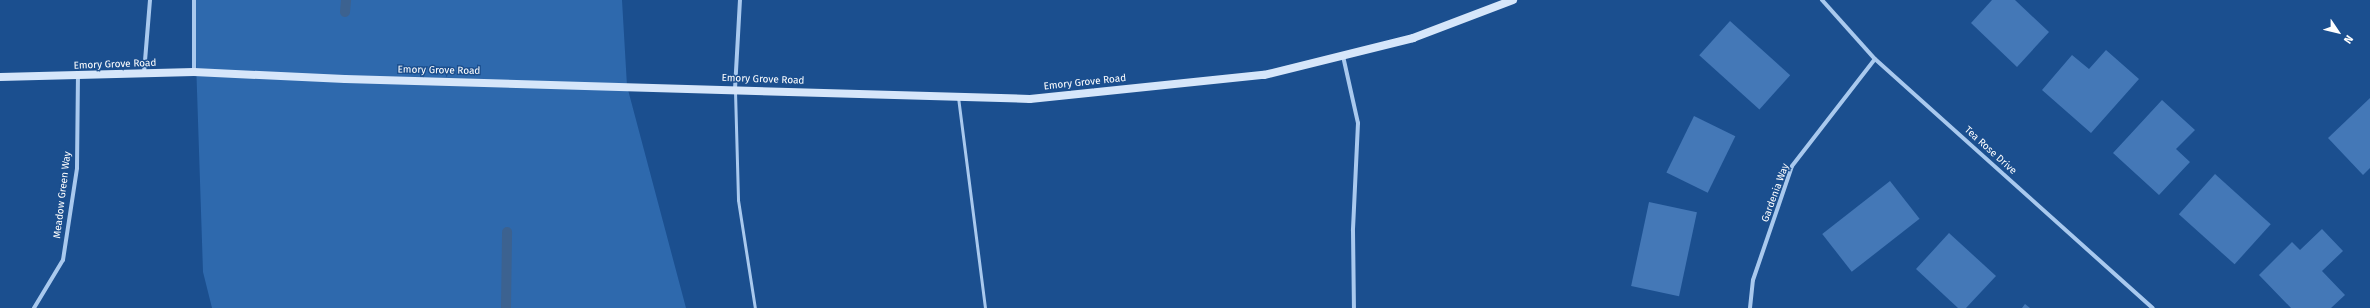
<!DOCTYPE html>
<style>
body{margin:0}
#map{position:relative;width:2370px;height:308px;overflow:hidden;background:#1b4f8f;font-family:"Fira Sans",sans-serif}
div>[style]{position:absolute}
.green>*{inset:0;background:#2e69ad}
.stream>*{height:10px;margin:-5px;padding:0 5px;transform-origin:5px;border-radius:5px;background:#3c6290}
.building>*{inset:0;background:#4478b7;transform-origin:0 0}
.lane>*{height:3px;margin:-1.5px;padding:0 1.5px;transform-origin:1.5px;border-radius:1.5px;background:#a9c9ee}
.street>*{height:4px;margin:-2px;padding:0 2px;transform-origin:2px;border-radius:2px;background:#a9c9ee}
.secondary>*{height:8px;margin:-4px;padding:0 4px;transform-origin:4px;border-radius:4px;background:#d6e6fa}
span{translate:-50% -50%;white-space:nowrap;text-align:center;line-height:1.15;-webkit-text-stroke:3px #1b4f8f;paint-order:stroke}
.street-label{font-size:10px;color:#fff}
.north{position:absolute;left:2318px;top:12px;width:40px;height:40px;-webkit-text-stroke:3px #1b4f8f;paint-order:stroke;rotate:125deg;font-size:11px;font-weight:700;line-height:16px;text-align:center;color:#fff}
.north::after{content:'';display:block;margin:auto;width:14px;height:18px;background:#fff;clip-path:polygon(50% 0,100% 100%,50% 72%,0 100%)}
</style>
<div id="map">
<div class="green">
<i style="clip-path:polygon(194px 0,622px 0,627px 86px,686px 308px,212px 308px,203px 272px)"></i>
</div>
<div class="stream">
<i style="left:345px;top:12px;width:12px;rotate:-85deg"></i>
<i style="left:506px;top:308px;width:76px;rotate:-89.2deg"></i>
</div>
<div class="building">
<i style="clip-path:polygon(1992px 0,2015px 0,2049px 32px,2017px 67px,1971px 23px)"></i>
<i style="left:1730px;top:21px;width:81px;height:46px;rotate:42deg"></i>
<i style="clip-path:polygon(2106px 50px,2139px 79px,2091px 133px,2042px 90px,2072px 55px,2089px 69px)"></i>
<i style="clip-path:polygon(2370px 98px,2370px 168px,2363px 175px,2328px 138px)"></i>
<i style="clip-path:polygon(2162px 100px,2195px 130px,2176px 149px,2190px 162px,2159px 195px,2113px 153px)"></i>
<i style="left:1694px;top:116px;width:46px;height:63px;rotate:26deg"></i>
<i style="left:2215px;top:174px;width:75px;height:54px;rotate:42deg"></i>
<i style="left:1890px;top:181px;width:48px;height:86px;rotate:52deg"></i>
<i style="left:1649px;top:202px;width:49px;height:86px;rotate:12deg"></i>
<i style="clip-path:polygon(2322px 229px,2343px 251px,2322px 271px,2345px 295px,2331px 308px,2291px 308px,2259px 275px,2292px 242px,2300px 250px)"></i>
<i style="clip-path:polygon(1949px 233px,1996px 276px,1966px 308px,1958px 308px,1916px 269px)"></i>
<i style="clip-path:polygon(2025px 304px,2030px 308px,2022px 308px)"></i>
</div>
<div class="lane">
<i style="left:735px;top:91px;width:109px;rotate:88.4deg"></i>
<i style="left:738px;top:200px;width:109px;rotate:81.1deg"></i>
<i style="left:958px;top:97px;width:213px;rotate:82.7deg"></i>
</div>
<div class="street">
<i style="left:194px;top:0;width:72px;rotate:90deg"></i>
<i style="left:1822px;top:0;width:79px;rotate:48.1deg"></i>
<i style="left:1875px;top:59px;width:373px;rotate:41.9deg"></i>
<i style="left:1343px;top:56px;width:69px;rotate:77.4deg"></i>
<i style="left:1358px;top:123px;width:108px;rotate:92.7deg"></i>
<i style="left:1353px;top:231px;width:77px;rotate:89.3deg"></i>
<i style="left:144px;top:73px;width:73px;rotate:-85.3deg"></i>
<i style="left:735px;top:89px;width:89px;rotate:-86.8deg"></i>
<i style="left:34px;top:308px;width:56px;rotate:-58.9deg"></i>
<i style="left:63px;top:260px;width:93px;rotate:-81.3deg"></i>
<i style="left:77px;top:168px;width:92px;rotate:-89.4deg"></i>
<i style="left:1750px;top:308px;width:28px;rotate:-84deg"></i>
<i style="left:1753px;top:280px;width:120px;rotate:-71.1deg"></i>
<i style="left:1792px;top:166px;width:135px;rotate:-52.2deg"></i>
</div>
<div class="secondary">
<i style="left:0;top:77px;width:194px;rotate:-1.5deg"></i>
<i style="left:194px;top:72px;width:151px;rotate:2.7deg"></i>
<i style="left:345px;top:79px;width:685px;rotate:1.67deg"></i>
<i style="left:1030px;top:99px;width:235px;rotate:-5.9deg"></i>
<i style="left:1264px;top:75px;width:154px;rotate:-13.9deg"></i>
<i style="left:1413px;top:38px;width:107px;rotate:-20.8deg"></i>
</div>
<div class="street-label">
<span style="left:115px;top:65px;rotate:-2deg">Emory Grove Road</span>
<span style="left:439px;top:71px;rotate:1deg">Emory Grove Road</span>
<span style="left:763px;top:80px;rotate:2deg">Emory Grove Road</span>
<span style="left:1085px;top:83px;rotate:-6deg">Emory Grove Road</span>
<span style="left:1990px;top:151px;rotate:42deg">Tea Rose Drive</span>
<span style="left:1776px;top:193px;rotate:-70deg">Gardenia Way</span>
<span style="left:63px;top:195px;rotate:-83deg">Meadow Green Way</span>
</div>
<div class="north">N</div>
</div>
